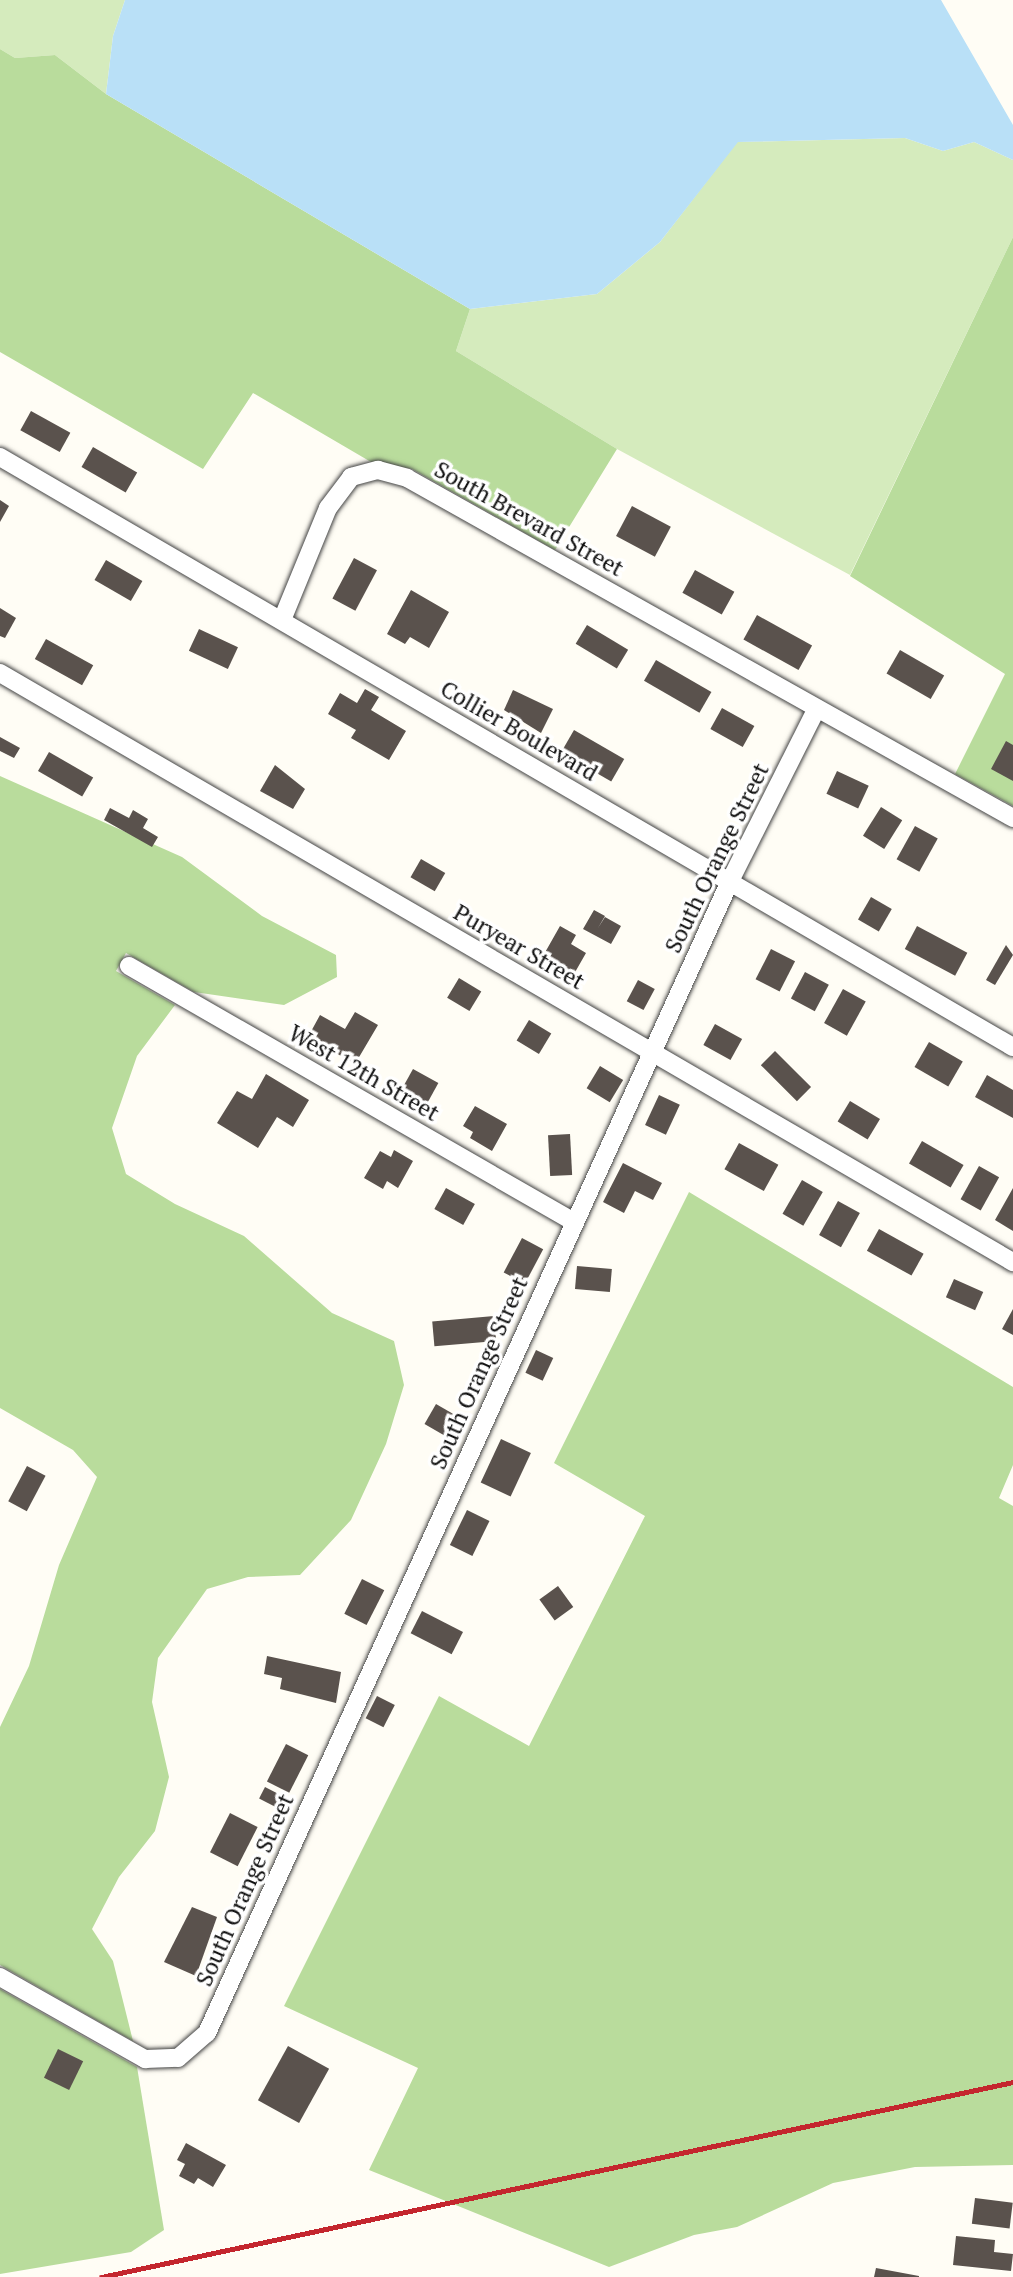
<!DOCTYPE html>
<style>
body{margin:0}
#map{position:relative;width:1013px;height:2277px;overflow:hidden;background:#fffdf5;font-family:"PT Serif",serif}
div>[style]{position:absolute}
.green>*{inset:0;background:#d5ebbd}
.forest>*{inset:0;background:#b9dc9c}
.water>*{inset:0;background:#b9e0f7}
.building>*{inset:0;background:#5a524d;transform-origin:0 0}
.roads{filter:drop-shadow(0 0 2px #444) drop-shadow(0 0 2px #444)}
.street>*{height:18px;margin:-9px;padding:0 9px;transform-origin:9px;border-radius:9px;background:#fff}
.rail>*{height:5px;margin:-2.5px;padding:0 2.5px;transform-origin:2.5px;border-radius:2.5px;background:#c4262e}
span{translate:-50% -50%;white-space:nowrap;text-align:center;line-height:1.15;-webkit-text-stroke:7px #fff;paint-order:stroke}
.street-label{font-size:23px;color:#111}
</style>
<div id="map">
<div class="green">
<i style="clip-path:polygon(0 0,125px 0,113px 36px,106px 94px,55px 55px,15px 58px,0 49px)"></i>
<i style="clip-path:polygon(905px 138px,943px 151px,974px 142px,1013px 160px,1013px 237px,850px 575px,617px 449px,456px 351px,470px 309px,597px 294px,660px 242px,737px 142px)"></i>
</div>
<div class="forest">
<i style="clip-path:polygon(0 49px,15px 58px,55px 55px,106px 94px,470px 309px,456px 351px,617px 449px,555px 550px,412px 469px,371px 462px,253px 393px,203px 469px,0 352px)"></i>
<i style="clip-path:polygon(1013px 237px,1013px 806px,955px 774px,1005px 674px,850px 576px)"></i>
<i style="clip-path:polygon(0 776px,182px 857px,262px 916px,336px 955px,337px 977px,284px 1005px,194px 992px,126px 953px,116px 971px,175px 1005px,137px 1056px,112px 1128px,126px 1174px,175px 1204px,244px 1236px,332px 1313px,394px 1341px,404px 1385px,386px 1444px,351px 1520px,300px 1575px,248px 1577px,207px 1589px,158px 1658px,152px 1702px,169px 1777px,155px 1831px,119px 1877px,92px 1929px,113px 1961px,133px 2041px,0 1965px,0 1727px,29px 1666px,59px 1565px,97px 1477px,73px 1450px,0 1408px)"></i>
<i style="clip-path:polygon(689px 1192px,1013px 1387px,1013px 1465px,999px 1498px,1013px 1506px,1013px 2165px,915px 2167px,833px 2183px,737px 2227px,694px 2235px,609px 2267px,369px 2170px,418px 2068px,284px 2006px,439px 1696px,529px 1746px,645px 1516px,554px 1463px)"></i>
<i style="clip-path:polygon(0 1989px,137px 2067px,164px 2230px,131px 2252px,0 2274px)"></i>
</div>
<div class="water">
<i style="clip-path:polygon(125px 0,941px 0,1013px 125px,1013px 160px,974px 142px,943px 151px,905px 138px,738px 142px,660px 242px,597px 294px,470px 309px,106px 94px,113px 36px)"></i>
</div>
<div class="building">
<i style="left:31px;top:411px;width:45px;height:22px;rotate:29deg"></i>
<i style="left:93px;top:447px;width:51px;height:23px;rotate:30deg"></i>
<i style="clip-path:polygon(0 500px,9px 506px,0 522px)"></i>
<i style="left:632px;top:506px;width:44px;height:34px;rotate:28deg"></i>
<i style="left:354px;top:558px;width:26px;height:46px;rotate:28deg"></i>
<i style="left:106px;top:560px;width:42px;height:23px;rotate:30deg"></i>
<i style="left:695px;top:570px;width:45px;height:26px;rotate:29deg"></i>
<i style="clip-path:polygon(411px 590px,449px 612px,429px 648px,410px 637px,405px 644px,387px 634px)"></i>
<i style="clip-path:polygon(0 608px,16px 618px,5px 638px,0 636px)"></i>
<i style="left:757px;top:615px;width:63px;height:28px;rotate:29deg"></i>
<i style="left:587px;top:625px;width:48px;height:22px;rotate:31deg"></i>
<i style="left:199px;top:629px;width:43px;height:24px;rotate:25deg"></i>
<i style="left:46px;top:639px;width:54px;height:23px;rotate:29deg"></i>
<i style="left:900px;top:650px;width:51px;height:27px;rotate:30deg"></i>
<i style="left:656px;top:660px;width:64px;height:24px;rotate:30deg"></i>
<i style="clip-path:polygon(365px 689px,379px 697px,371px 710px,406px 731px,389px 760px,351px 738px,356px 730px,328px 714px,340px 693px,357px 703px)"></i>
<i style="clip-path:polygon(513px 690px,553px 709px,541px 733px,504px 710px)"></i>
<i style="left:722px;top:708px;width:37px;height:24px;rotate:29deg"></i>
<i style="left:574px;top:730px;width:58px;height:26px;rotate:30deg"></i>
<i style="clip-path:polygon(0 737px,20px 748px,14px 758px,0 751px)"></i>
<i style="clip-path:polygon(1006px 741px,1013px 745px,1013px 781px,991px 769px)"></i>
<i style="left:49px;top:752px;width:51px;height:22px;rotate:30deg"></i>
<i style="clip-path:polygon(275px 765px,305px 789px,293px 809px,260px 791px)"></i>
<i style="left:837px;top:771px;width:35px;height:25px;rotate:25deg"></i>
<i style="left:881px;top:807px;width:25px;height:34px;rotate:32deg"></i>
<i style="clip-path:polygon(110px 808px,129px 818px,133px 810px,148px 819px,143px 828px,158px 837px,152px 847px,104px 820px)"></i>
<i style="left:915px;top:826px;width:26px;height:38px;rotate:29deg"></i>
<i style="left:421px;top:859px;width:28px;height:21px;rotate:30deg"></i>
<i style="left:871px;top:897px;width:24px;height:26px;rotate:30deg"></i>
<i style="clip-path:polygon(594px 910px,605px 916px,598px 928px,605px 917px,621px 926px,611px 944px,583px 929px)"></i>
<i style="clip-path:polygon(560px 926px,576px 935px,571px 944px,586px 953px,574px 974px,543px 956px)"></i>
<i style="left:917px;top:926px;width:57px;height:26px;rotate:28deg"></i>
<i style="clip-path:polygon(1006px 945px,1013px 955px,995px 985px,986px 980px)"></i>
<i style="left:771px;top:949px;width:27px;height:34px;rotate:27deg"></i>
<i style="left:805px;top:972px;width:27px;height:30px;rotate:28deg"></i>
<i style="left:459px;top:978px;width:26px;height:23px;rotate:31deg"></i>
<i style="left:638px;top:980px;width:19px;height:24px;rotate:28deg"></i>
<i style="left:843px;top:989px;width:26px;height:39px;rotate:29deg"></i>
<i style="clip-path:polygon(355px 1012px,378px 1025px,355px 1064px,308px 1037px,320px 1015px,345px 1029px)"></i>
<i style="left:529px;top:1020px;width:26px;height:24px;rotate:31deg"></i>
<i style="left:715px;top:1024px;width:31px;height:24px;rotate:29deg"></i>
<i style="left:929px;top:1042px;width:39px;height:29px;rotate:30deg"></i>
<i style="left:775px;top:1051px;width:51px;height:20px;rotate:45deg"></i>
<i style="left:600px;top:1066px;width:27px;height:26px;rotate:31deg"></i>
<i style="left:413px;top:1069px;width:29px;height:25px;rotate:29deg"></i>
<i style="clip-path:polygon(266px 1074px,309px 1100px,293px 1127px,277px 1117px,258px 1148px,217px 1123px,237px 1091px,252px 1099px)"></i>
<i style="clip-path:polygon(987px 1075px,1013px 1090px,1013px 1118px,975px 1097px)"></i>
<i style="left:659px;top:1095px;width:23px;height:33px;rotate:25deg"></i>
<i style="left:850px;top:1101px;width:35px;height:24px;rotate:31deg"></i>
<i style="clip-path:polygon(475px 1106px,507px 1124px,492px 1151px,470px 1138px,473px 1132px,463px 1126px)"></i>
<i style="left:570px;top:1134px;width:41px;height:22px;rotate:87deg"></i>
<i style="left:922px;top:1141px;width:48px;height:26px;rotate:30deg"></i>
<i style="left:739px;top:1143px;width:45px;height:30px;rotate:29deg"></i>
<i style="clip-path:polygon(394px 1150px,413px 1161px,398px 1188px,387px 1181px,383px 1189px,364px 1178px,380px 1151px,391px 1157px)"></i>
<i style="clip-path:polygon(623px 1163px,662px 1183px,653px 1200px,635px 1191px,624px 1213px,603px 1202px)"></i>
<i style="left:979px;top:1166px;width:23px;height:38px;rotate:29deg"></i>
<i style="left:802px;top:1180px;width:24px;height:39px;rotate:30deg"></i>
<i style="left:446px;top:1188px;width:33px;height:24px;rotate:29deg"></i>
<i style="clip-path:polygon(1013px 1188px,1013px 1231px,995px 1220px)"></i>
<i style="left:838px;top:1201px;width:25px;height:39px;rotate:29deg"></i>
<i style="left:879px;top:1229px;width:51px;height:25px;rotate:29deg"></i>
<i style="left:522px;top:1238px;width:24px;height:39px;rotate:28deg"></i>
<i style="left:577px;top:1266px;width:35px;height:23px;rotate:5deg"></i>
<i style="left:954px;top:1279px;width:32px;height:20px;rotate:24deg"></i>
<i style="clip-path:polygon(1013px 1309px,1013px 1335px,1002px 1329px)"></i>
<i style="left:494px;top:1316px;width:25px;height:62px;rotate:85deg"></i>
<i style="left:536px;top:1350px;width:19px;height:25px;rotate:25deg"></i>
<i style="left:436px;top:1404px;width:24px;height:23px;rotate:30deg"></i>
<i style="left:501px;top:1439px;width:33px;height:48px;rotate:25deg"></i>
<i style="left:27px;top:1466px;width:21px;height:40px;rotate:28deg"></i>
<i style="left:467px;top:1510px;width:25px;height:39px;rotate:26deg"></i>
<i style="left:362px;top:1579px;width:25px;height:39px;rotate:27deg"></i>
<i style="left:558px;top:1586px;width:26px;height:23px;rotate:54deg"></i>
<i style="left:422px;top:1611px;width:46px;height:25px;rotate:27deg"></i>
<i style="clip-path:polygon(267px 1656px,341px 1672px,336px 1703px,280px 1689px,282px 1678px,264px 1674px)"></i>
<i style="left:377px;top:1696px;width:20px;height:25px;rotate:27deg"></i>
<i style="left:286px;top:1744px;width:25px;height:42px;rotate:27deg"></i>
<i style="left:265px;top:1787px;width:18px;height:13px;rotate:27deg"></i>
<i style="left:230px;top:1813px;width:31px;height:44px;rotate:27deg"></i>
<i style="clip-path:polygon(192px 1907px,217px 1917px,196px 1976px,164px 1962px)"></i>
<i style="left:288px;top:2046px;width:47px;height:62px;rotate:29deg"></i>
<i style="left:58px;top:2049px;width:28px;height:32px;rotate:26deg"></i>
<i style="clip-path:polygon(186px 2143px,226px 2165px,213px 2187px,198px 2178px,194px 2184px,179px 2176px,185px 2164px,177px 2160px)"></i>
<i style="left:975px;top:2198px;width:38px;height:26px;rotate:7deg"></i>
<i style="clip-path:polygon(956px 2236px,995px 2240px,994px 2252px,1013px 2254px,1011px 2271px,953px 2265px)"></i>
<i style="clip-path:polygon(876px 2268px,919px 2276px,919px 2277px,874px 2277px)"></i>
</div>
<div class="roads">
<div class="street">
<i style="left:0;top:457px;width:1172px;rotate:30.22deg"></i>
<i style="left:282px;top:620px;width:121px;rotate:-67.7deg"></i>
<i style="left:328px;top:508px;width:39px;rotate:-53deg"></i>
<i style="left:351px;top:477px;width:28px;rotate:-15deg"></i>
<i style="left:378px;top:470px;width:30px;rotate:15deg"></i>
<i style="left:407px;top:478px;width:695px;rotate:29.29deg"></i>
<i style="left:0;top:673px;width:1172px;rotate:30.18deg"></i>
<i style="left:129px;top:966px;width:513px;rotate:29.91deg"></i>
<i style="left:0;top:1977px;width:167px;rotate:29.5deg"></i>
<i style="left:145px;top:2059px;width:33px;rotate:-2deg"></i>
<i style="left:178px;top:2058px;width:38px;rotate:-41deg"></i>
<i style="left:207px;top:2033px;width:1265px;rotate:-65.58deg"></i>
<i style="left:730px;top:881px;width:191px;rotate:-63.3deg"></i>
</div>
</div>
<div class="rail">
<i style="left:101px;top:2277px;width:933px;rotate:-12.07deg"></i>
</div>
<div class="street-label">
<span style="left:529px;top:519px;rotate:29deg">South Brevard Street</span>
<span style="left:519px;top:731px;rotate:30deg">Collier Boulevard</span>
<span style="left:717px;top:858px;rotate:-64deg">South Orange Street</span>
<span style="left:519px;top:947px;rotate:30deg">Puryear Street</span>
<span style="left:364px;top:1073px;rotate:30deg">West 12th Street</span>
<span style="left:479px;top:1373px;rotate:-66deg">South Orange Street</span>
<span style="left:245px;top:1890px;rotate:-66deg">South Orange Street</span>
</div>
</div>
